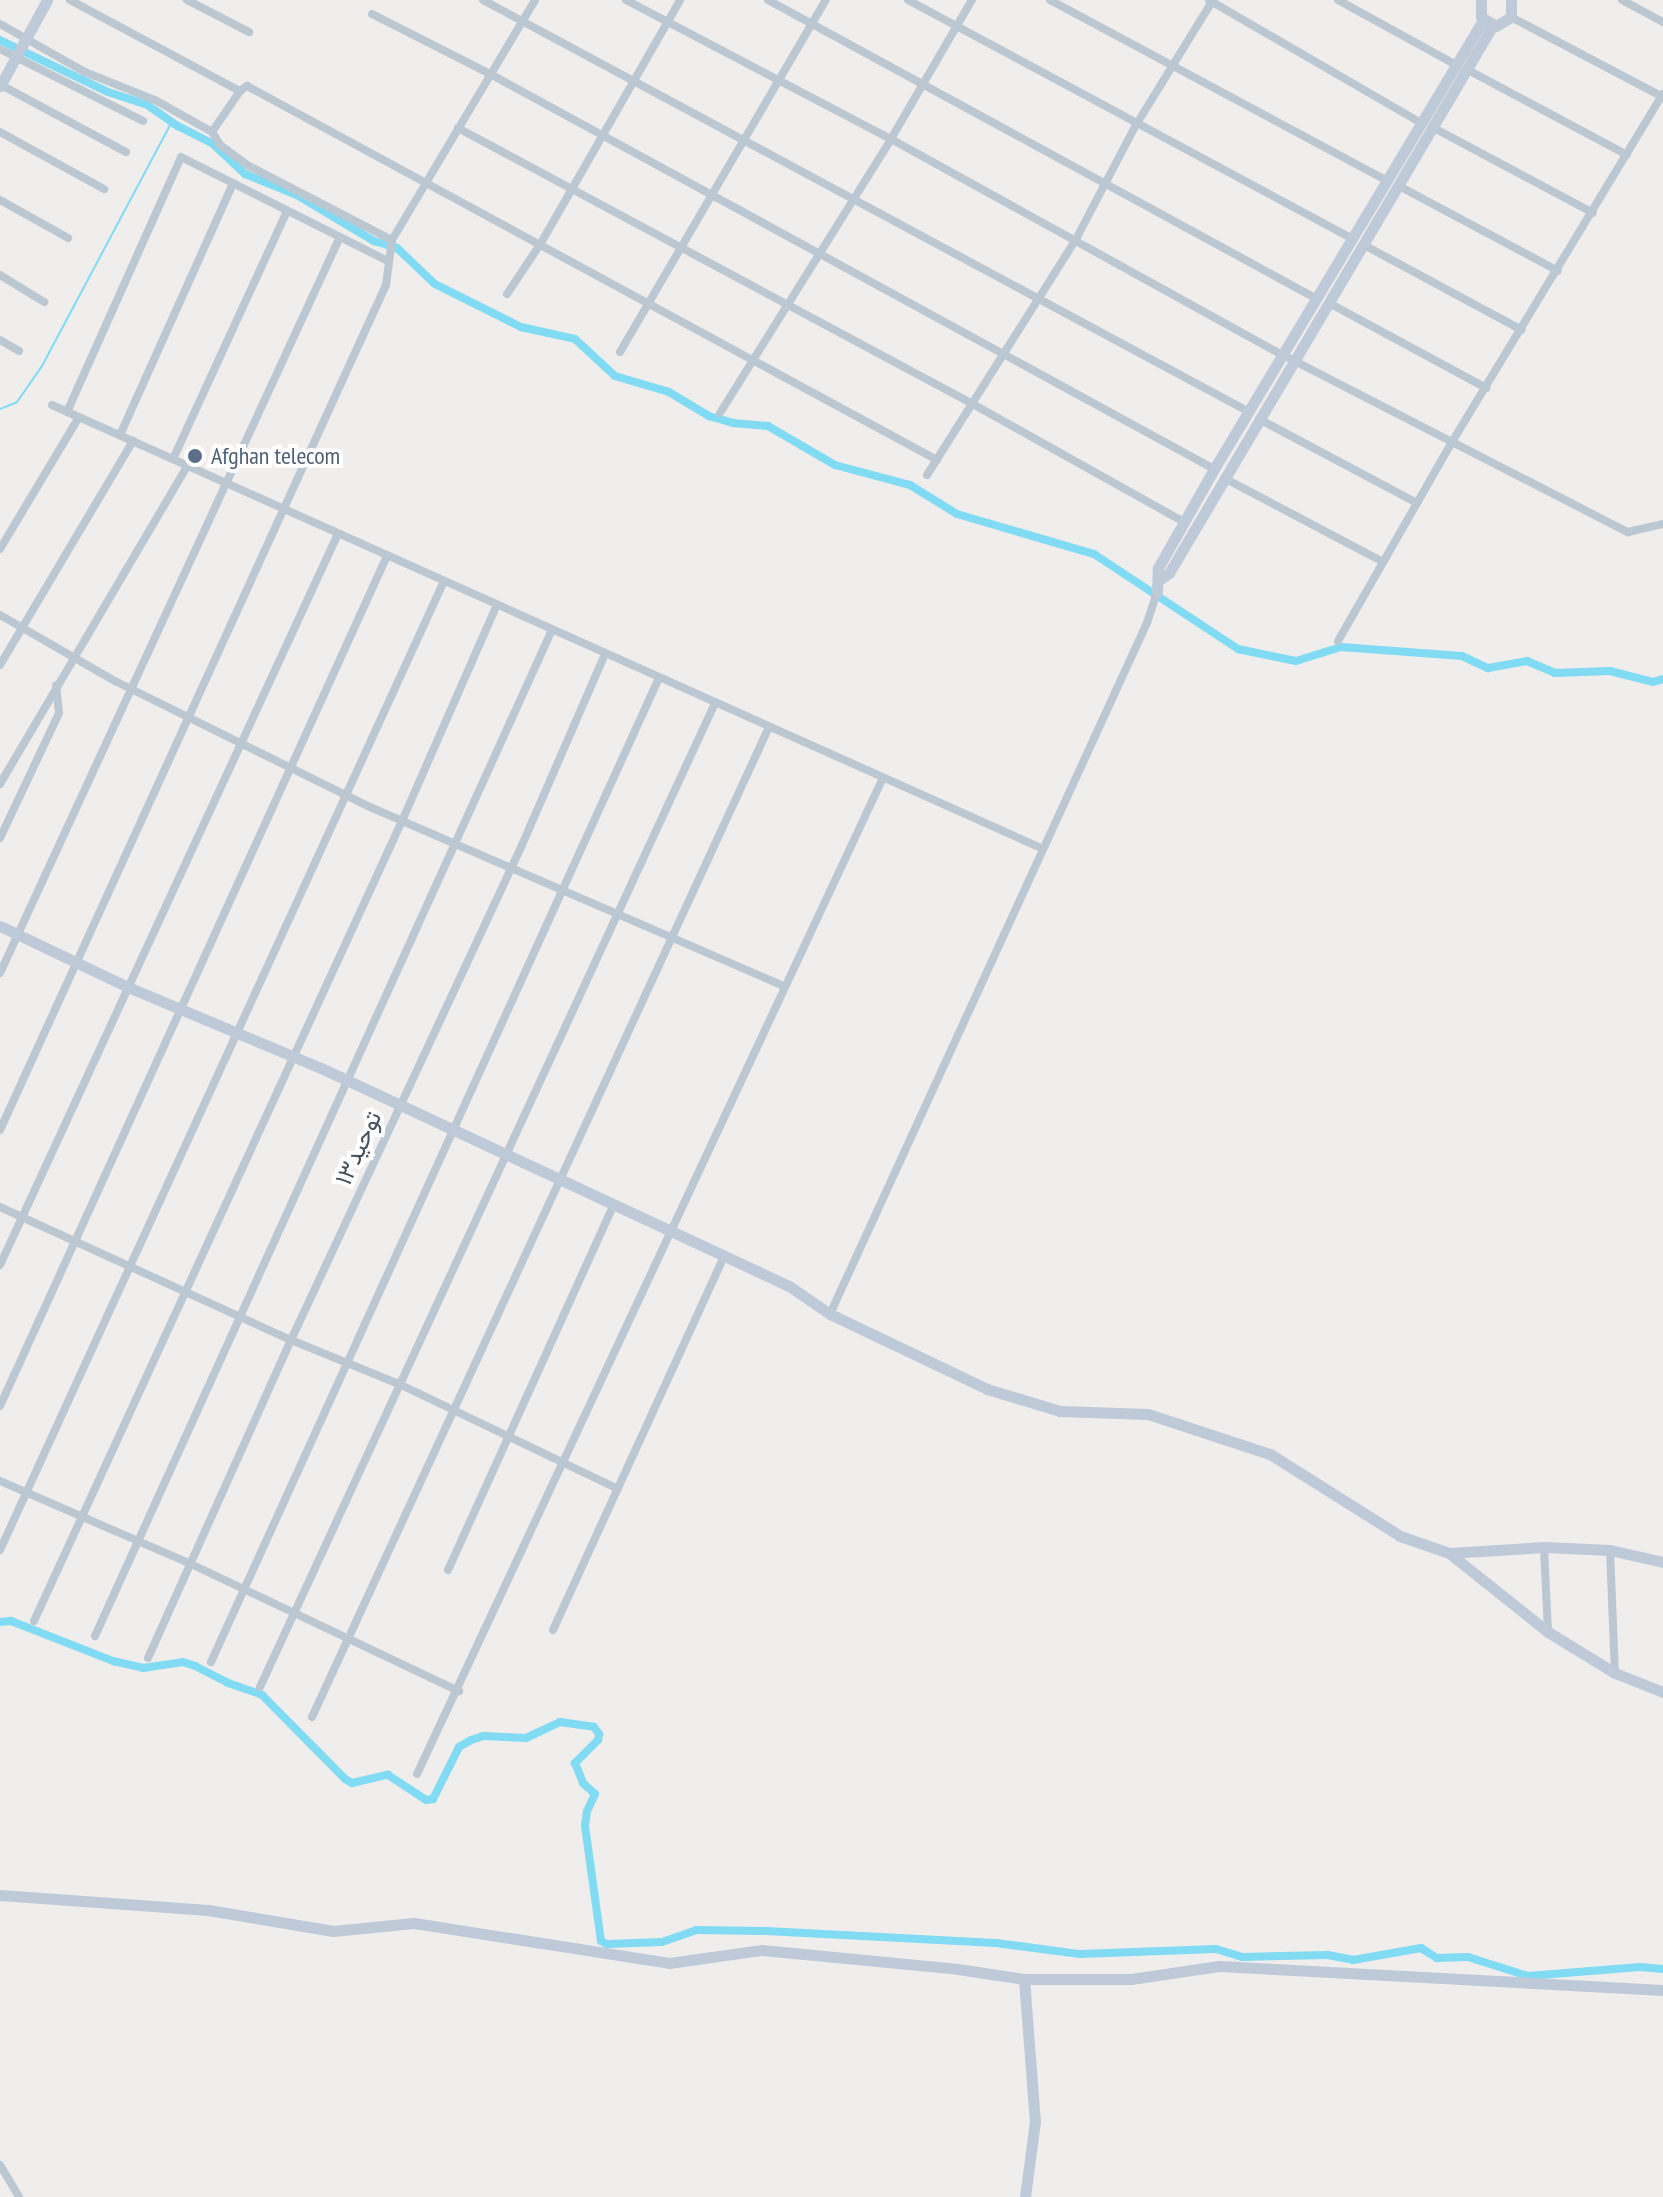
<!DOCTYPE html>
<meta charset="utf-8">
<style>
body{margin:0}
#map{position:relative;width:1663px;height:2197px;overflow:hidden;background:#f0eded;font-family:"PT Sans Narrow",Vazirmatn,sans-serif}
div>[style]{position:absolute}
.stream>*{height:2px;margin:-1px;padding:0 1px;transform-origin:1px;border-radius:1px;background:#80dbf3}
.canal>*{height:8px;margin:-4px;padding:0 4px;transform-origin:4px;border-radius:4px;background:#80dbf3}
.street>*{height:8px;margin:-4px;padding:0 4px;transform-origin:4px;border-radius:4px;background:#bcc8d1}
.secondary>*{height:11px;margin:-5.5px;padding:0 5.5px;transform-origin:5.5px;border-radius:5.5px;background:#becad8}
.dots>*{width:22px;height:22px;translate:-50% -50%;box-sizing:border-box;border:4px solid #fff;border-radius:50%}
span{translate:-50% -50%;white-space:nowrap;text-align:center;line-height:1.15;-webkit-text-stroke:8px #fff;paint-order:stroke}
.service-label{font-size:24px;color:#4e5e75}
.left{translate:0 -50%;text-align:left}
.street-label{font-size:24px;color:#44515c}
</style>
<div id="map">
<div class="stream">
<i style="left:0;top:409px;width:18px;rotate:-22deg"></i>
<i style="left:17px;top:402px;width:44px;rotate:-55.2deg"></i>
<i style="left:42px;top:366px;width:276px;rotate:-62deg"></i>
</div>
<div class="canal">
<i style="left:0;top:40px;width:120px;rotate:25.7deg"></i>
<i style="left:108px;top:92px;width:40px;rotate:18deg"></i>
<i style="left:146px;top:104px;width:39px;rotate:35deg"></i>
<i style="left:178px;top:126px;width:38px;rotate:27deg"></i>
<i style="left:212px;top:143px;width:45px;rotate:43.2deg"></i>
<i style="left:245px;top:174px;width:56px;rotate:22deg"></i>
<i style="left:297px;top:195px;width:90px;rotate:30.9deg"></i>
<i style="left:374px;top:241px;width:24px;rotate:17deg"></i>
<i style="left:397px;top:248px;width:52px;rotate:43.5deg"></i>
<i style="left:435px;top:284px;width:96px;rotate:26.6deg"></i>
<i style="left:521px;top:327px;width:55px;rotate:12.5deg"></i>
<i style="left:575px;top:339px;width:54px;rotate:42.8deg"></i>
<i style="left:615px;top:376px;width:56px;rotate:16.5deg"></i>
<i style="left:669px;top:392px;width:47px;rotate:31deg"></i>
<i style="left:709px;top:416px;width:25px;rotate:16deg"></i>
<i style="left:733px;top:423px;width:35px;rotate:5deg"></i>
<i style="left:768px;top:426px;width:78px;rotate:30.2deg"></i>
<i style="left:835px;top:465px;width:78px;rotate:14.9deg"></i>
<i style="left:910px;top:485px;width:55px;rotate:31.7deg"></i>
<i style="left:957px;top:514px;width:143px;rotate:16.3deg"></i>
<i style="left:1094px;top:554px;width:173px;rotate:33.4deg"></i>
<i style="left:1238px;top:649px;width:59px;rotate:11.7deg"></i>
<i style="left:1296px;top:661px;width:47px;rotate:-17.3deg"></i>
<i style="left:1341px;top:647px;width:121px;rotate:4.3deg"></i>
<i style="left:1462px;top:656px;width:29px;rotate:25deg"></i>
<i style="left:1488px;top:668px;width:40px;rotate:-10deg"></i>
<i style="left:1527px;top:661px;width:30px;rotate:23deg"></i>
<i style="left:1555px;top:673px;width:55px;rotate:-2.1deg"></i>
<i style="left:1610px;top:671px;width:44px;rotate:14.3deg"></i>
<i style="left:1653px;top:682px;width:10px;rotate:-17deg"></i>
<i style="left:0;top:1622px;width:11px;rotate:-5deg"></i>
<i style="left:11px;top:1621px;width:110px;rotate:21.4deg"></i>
<i style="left:113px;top:1661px;width:31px;rotate:13deg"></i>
<i style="left:143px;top:1668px;width:40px;rotate:-8.5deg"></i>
<i style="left:183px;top:1662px;width:13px;rotate:18deg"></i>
<i style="left:195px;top:1666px;width:37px;rotate:27deg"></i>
<i style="left:228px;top:1683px;width:36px;rotate:19deg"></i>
<i style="left:262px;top:1695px;width:118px;rotate:45.3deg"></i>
<i style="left:345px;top:1779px;width:8px;rotate:30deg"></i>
<i style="left:352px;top:1783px;width:37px;rotate:-13deg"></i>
<i style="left:388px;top:1775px;width:45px;rotate:33.3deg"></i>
<i style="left:426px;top:1800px;width:7px;rotate:-8deg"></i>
<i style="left:433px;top:1799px;width:58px;rotate:-63.4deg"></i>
<i style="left:459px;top:1747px;width:14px;rotate:-30deg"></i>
<i style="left:471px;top:1740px;width:13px;rotate:-18deg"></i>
<i style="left:483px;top:1736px;width:43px;rotate:2.7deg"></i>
<i style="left:526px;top:1738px;width:38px;rotate:-25deg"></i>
<i style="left:560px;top:1722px;width:34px;rotate:8deg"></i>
<i style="left:594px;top:1727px;width:9px;rotate:54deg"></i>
<i style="left:599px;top:1734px;width:6px;rotate:99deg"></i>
<i style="left:598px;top:1740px;width:33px;rotate:135deg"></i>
<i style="left:575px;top:1763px;width:22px;rotate:68deg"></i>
<i style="left:583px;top:1783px;width:16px;rotate:43deg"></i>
<i style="left:595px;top:1794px;width:19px;rotate:115deg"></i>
<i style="left:587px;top:1811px;width:15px;rotate:98deg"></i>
<i style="left:585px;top:1826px;width:116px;rotate:82.1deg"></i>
<i style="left:601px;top:1941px;width:7px;rotate:27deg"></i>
<i style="left:607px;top:1944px;width:55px;rotate:-2.1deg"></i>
<i style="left:662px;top:1942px;width:36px;rotate:-19deg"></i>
<i style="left:696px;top:1930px;width:70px;rotate:0.8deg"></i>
<i style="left:766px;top:1931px;width:230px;rotate:3deg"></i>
<i style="left:996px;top:1943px;width:85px;rotate:7.5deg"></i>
<i style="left:1080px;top:1954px;width:136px;rotate:-2.1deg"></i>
<i style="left:1216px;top:1949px;width:27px;rotate:17deg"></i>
<i style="left:1242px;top:1957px;width:86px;rotate:-1.3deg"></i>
<i style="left:1328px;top:1955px;width:25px;rotate:11deg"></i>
<i style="left:1353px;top:1960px;width:69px;rotate:-10deg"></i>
<i style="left:1421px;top:1948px;width:19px;rotate:32deg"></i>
<i style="left:1437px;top:1958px;width:31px;rotate:-2deg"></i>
<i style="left:1468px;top:1957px;width:63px;rotate:17.6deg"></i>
<i style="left:1528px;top:1976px;width:112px;rotate:-4.6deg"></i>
<i style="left:1640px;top:1967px;width:23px;rotate:5deg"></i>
</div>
<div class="street">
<i style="left:70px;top:0;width:193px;rotate:28.2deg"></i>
<i style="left:187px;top:0;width:70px;rotate:27.3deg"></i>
<i style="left:483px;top:0;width:870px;rotate:28.27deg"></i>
<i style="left:626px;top:0;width:299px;rotate:27.7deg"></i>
<i style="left:891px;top:139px;width:448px;rotate:28.9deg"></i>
<i style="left:1283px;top:355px;width:388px;rotate:27.2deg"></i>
<i style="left:1628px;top:532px;width:36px;rotate:-13deg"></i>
<i style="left:768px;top:0;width:625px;rotate:28.57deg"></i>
<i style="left:908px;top:0;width:505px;rotate:28.24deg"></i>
<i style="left:1050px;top:0;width:383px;rotate:28.2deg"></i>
<i style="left:1209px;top:0;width:247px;rotate:30.1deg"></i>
<i style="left:1338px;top:0;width:135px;rotate:28.8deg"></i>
<i style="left:1622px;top:0;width:47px;rotate:28.2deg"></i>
<i style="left:372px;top:14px;width:135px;rotate:26.9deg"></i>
<i style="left:492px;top:75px;width:823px;rotate:28.62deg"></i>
<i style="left:1511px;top:17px;width:172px;rotate:27.8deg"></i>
<i style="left:0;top:24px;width:98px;rotate:29.5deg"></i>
<i style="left:85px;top:72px;width:75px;rotate:21.8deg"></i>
<i style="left:155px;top:100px;width:65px;rotate:29.3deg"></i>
<i style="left:212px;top:132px;width:15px;rotate:58deg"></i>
<i style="left:220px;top:145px;width:36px;rotate:36deg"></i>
<i style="left:249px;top:166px;width:161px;rotate:27.4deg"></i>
<i style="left:0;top:49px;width:160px;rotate:26.7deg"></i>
<i style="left:1468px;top:70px;width:180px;rotate:28.1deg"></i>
<i style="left:1px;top:85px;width:142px;rotate:28.2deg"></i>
<i style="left:458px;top:128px;width:582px;rotate:28.19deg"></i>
<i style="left:971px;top:403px;width:244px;rotate:29.2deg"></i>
<i style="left:1434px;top:128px;width:180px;rotate:28.1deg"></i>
<i style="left:0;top:132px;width:119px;rotate:28.7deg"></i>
<i style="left:212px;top:132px;width:50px;rotate:-55.7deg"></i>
<i style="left:240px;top:91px;width:9px;rotate:-36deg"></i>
<i style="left:247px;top:86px;width:785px;rotate:28.46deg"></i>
<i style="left:1399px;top:186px;width:180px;rotate:28.1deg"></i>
<i style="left:0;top:200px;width:78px;rotate:29.2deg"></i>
<i style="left:1364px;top:245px;width:179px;rotate:28.3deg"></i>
<i style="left:0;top:275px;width:52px;rotate:31.5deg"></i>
<i style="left:507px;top:294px;width:61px;rotate:-56.3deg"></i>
<i style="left:541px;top:243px;width:280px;rotate:-60.2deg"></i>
<i style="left:1329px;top:303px;width:179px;rotate:28.4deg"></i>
<i style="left:0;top:340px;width:22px;rotate:30deg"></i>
<i style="left:620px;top:352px;width:408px;rotate:-59.7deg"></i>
<i style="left:52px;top:405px;width:1086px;rotate:24.13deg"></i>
<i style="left:67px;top:412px;width:279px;rotate:-65.9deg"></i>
<i style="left:181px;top:157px;width:232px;rotate:26.7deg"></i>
<i style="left:720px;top:413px;width:323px;rotate:-58deg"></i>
<i style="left:891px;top:139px;width:161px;rotate:-59.8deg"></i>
<i style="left:1259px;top:419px;width:179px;rotate:28deg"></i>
<i style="left:120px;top:435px;width:276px;rotate:-65.8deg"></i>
<i style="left:173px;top:459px;width:273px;rotate:-65.3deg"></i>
<i style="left:927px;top:475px;width:277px;rotate:-57.7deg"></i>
<i style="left:1075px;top:241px;width:131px;rotate:-62.3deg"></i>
<i style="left:1136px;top:125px;width:147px;rotate:-58.4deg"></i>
<i style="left:1224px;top:478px;width:180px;rotate:27.8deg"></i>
<i style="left:0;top:549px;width:154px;rotate:-59.1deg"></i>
<i style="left:0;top:615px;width:133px;rotate:29.9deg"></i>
<i style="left:115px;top:681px;width:284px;rotate:26.3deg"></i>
<i style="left:370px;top:807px;width:451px;rotate:23.4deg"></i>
<i style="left:1338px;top:641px;width:229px;rotate:-60.2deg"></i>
<i style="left:1452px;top:442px;width:407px;rotate:-58.8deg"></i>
<i style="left:0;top:665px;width:261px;rotate:-59.3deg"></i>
<i style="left:0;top:784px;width:369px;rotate:-59.5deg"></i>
<i style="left:0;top:838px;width:138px;rotate:-64.7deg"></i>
<i style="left:59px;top:713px;width:28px;rotate:-96deg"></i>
<i style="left:0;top:973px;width:809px;rotate:-65.21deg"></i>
<i style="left:0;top:1130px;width:929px;rotate:-65.45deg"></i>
<i style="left:386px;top:285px;width:45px;rotate:-82.4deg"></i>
<i style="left:392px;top:240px;width:279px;rotate:-59.2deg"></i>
<i style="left:0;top:1207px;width:320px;rotate:24.6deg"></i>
<i style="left:291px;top:1340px;width:117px;rotate:22.2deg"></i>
<i style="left:399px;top:1384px;width:243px;rotate:25.6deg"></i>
<i style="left:0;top:1265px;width:805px;rotate:-65.19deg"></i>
<i style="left:830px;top:1314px;width:760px;rotate:-65.36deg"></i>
<i style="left:1147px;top:623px;width:33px;rotate:-72deg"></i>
<i style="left:0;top:1406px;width:934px;rotate:-65.52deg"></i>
<i style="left:0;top:1481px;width:208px;rotate:23.5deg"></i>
<i style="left:191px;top:1564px;width:297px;rotate:25.4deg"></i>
<i style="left:1544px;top:1547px;width:85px;rotate:87.3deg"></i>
<i style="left:0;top:1550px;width:1066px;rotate:-65.38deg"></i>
<i style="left:1610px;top:1550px;width:123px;rotate:87.7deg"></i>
<i style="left:448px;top:1570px;width:402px;rotate:-65.6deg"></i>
<i style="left:34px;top:1621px;width:881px;rotate:-65.3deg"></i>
<i style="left:402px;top:821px;width:236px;rotate:-66.3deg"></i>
<i style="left:553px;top:1630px;width:411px;rotate:-65.4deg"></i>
<i style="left:95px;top:1636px;width:1105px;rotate:-65.57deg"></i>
<i style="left:148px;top:1658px;width:349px;rotate:-65.8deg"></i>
<i style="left:291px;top:1340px;width:546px;rotate:-64.98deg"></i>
<i style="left:522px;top:845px;width:208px;rotate:-66.5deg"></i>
<i style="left:211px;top:1662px;width:1081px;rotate:-65.52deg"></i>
<i style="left:260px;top:1687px;width:1084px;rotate:-65.18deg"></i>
<i style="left:312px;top:1717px;width:1090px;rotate:-65.22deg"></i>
<i style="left:417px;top:1774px;width:1100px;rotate:-64.93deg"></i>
<i style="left:0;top:2165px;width:37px;rotate:59deg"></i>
</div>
<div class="secondary">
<i style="left:1481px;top:0;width:17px;rotate:90deg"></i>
<i style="left:1481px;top:17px;width:17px;rotate:31deg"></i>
<i style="left:1496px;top:26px;width:17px;rotate:-31deg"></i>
<i style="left:1511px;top:17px;width:17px;rotate:-90deg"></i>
<i style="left:0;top:86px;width:98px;rotate:-61.3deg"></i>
<i style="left:1159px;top:580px;width:12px;rotate:-35deg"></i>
<i style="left:1169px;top:573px;width:637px;rotate:-59.41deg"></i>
<i style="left:1157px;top:592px;width:24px;rotate:-88deg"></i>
<i style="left:1158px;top:568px;width:114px;rotate:-60.5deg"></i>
<i style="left:1214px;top:469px;width:523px;rotate:-59.07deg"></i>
<i style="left:0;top:926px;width:142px;rotate:25.5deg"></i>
<i style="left:128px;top:987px;width:209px;rotate:22.8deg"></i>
<i style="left:321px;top:1068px;width:516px;rotate:24.98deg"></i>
<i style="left:789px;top:1286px;width:50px;rotate:34.3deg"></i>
<i style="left:830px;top:1314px;width:174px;rotate:25.5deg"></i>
<i style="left:987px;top:1389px;width:76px;rotate:16.8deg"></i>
<i style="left:1060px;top:1411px;width:88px;rotate:2deg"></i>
<i style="left:1148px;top:1414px;width:128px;rotate:18.2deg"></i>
<i style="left:1270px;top:1454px;width:154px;rotate:32.2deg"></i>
<i style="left:1400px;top:1536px;width:52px;rotate:19.1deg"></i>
<i style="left:1449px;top:1553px;width:95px;rotate:-3.6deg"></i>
<i style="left:1544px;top:1547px;width:66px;rotate:2.6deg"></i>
<i style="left:1610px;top:1550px;width:54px;rotate:12.8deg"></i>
<i style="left:1449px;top:1553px;width:127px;rotate:38.6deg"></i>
<i style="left:1548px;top:1632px;width:79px;rotate:31.5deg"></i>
<i style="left:1615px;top:1673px;width:52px;rotate:21.6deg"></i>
<i style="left:0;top:1895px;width:209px;rotate:4.1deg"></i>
<i style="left:208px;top:1910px;width:127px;rotate:9.5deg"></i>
<i style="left:333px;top:1931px;width:81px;rotate:-5.6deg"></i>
<i style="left:414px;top:1923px;width:258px;rotate:8.9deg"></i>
<i style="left:669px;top:1963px;width:94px;rotate:-8deg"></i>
<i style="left:762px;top:1950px;width:197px;rotate:5.5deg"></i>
<i style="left:958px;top:1969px;width:67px;rotate:8.6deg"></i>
<i style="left:1024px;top:1979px;width:107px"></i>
<i style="left:1131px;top:1979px;width:89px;rotate:-8.4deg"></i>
<i style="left:1219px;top:1966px;width:445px;rotate:3.1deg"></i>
<i style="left:1024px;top:1979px;width:142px;rotate:85.6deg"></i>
<i style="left:1035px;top:2121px;width:77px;rotate:97.5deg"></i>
</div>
<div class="dots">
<i style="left:195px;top:456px;background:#5c6f8a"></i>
</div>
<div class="service-label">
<span class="left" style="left:211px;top:456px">Afghan telecom</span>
</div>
<div class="street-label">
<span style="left:358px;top:1148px;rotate:-65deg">توحید۱۳</span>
</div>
</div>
